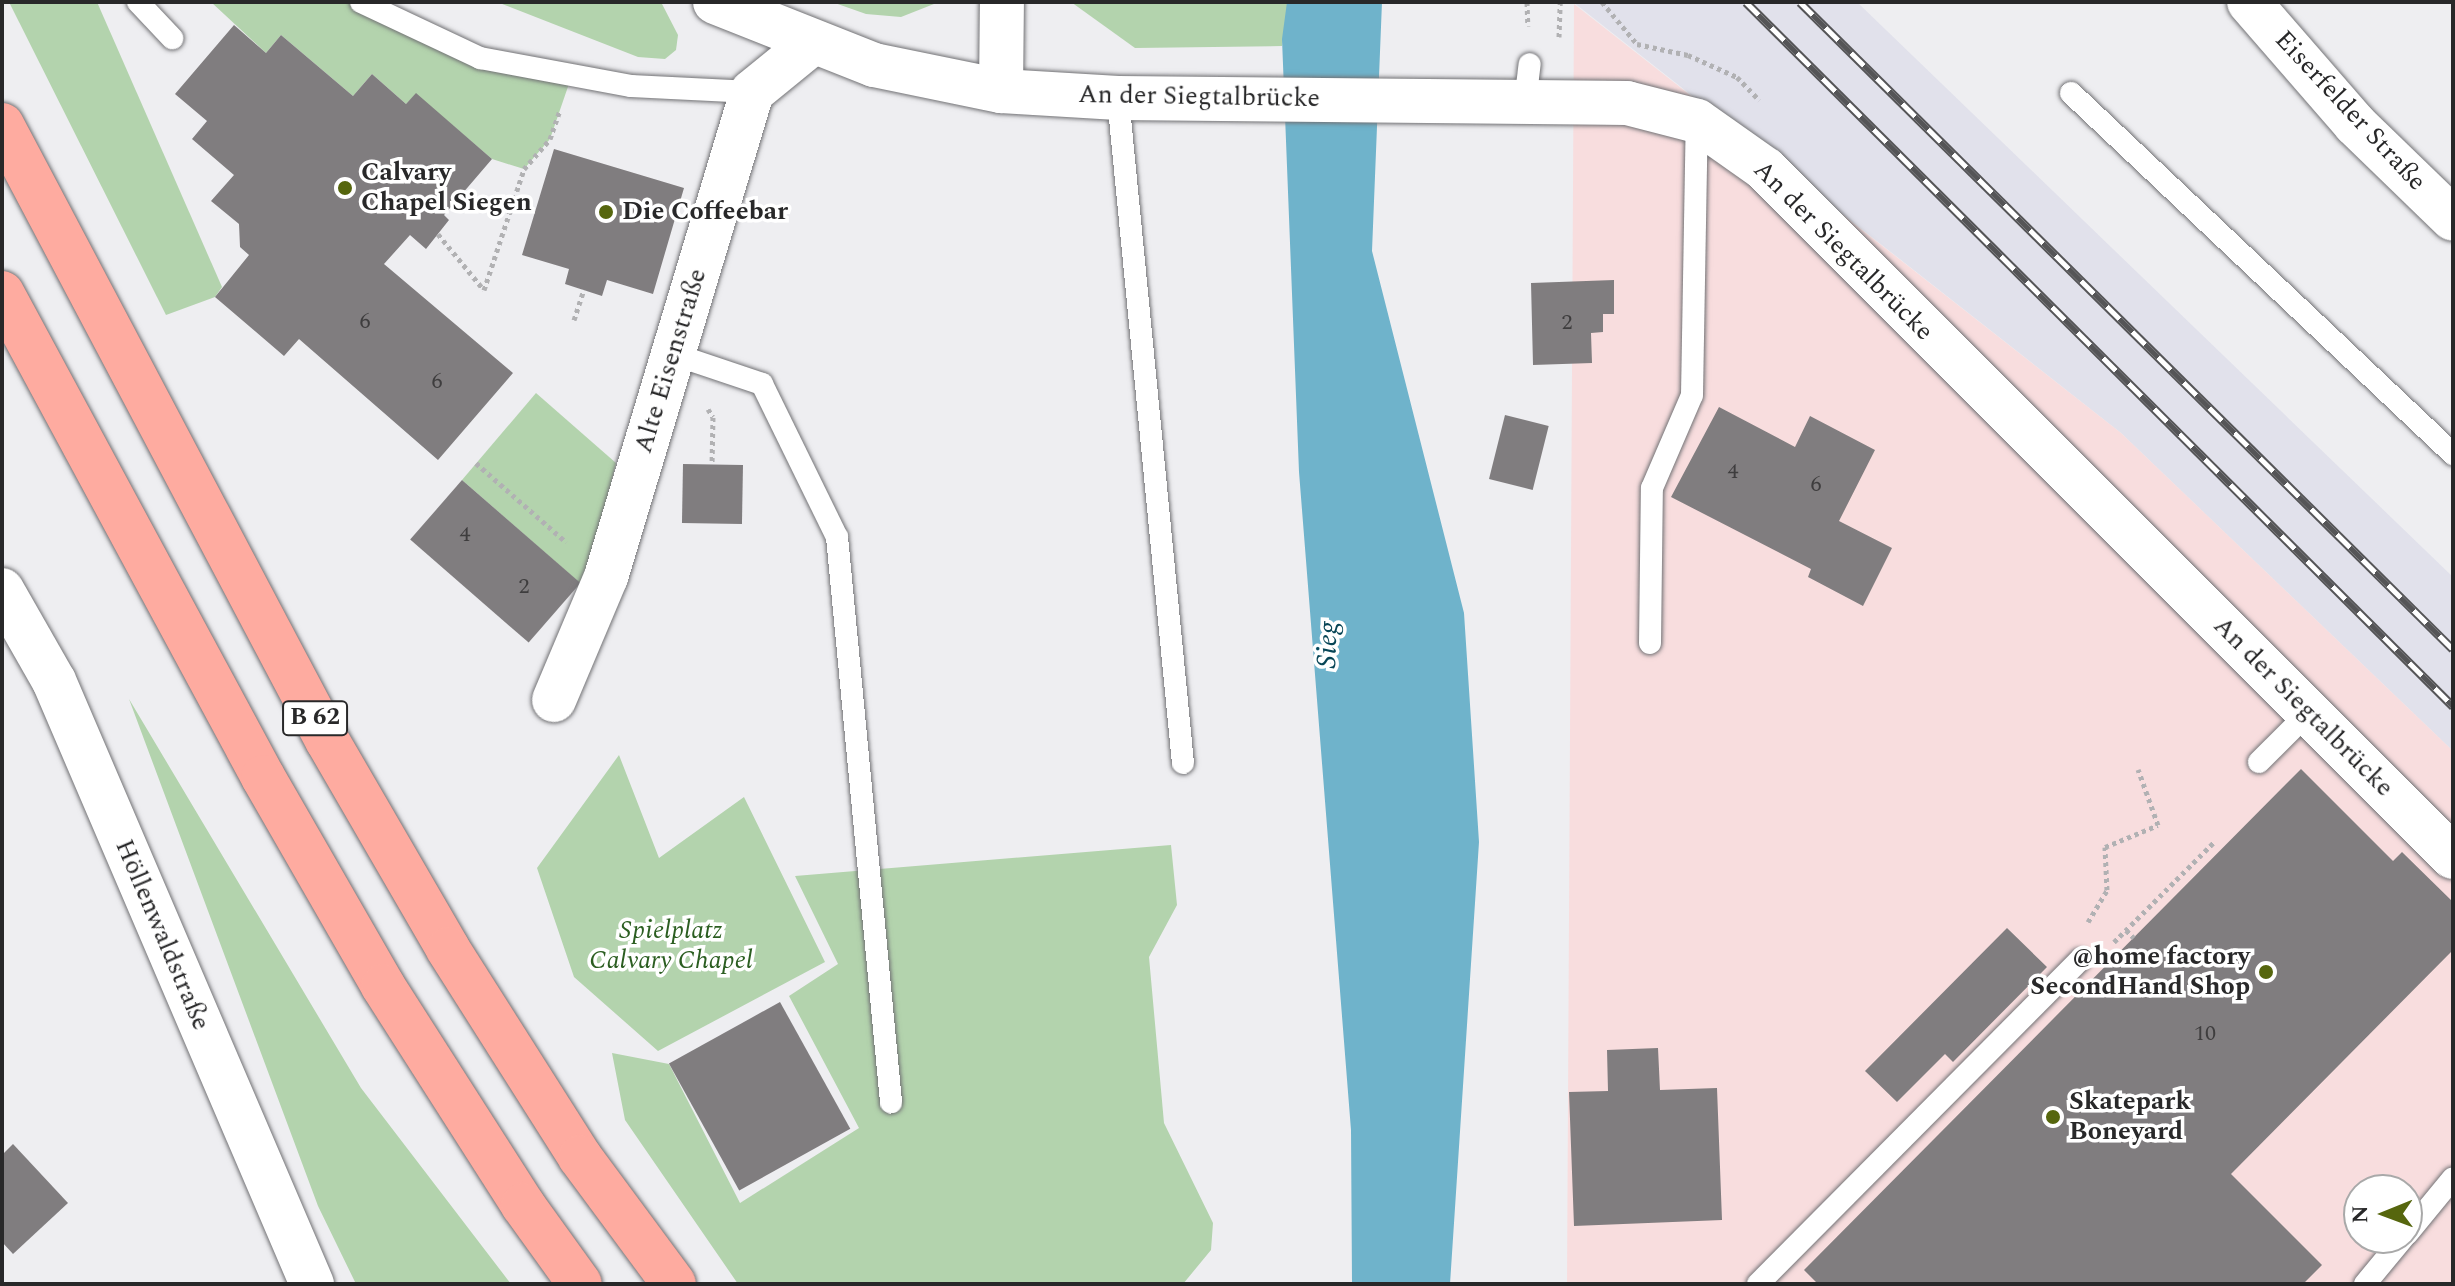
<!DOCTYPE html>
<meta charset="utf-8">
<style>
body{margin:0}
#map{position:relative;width:2455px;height:1286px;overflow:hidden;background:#eeeef1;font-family:Spectral,serif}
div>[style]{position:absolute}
.built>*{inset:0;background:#e1e1eb}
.industrial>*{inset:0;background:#f8ddde}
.green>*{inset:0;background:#b3d3ad}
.water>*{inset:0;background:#6fb3cb}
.building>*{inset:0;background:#807d7f;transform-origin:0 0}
.path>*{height:5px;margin-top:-2.5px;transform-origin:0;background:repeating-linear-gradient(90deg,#b1b1b3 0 4px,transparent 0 8px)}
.roads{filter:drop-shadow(0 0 2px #727275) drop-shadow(0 0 2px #727275)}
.lane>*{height:22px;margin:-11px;padding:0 11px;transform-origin:11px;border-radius:11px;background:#fff}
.street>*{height:44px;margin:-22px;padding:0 22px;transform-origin:22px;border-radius:22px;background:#fff}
.secondary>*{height:44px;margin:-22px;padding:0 22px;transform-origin:22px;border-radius:22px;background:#fff}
.highway>*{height:44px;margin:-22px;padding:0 22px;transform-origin:22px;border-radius:22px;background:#feaba0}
.rail>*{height:9px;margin-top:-4.5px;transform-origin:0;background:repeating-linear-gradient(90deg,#fff 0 18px,#555557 0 36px);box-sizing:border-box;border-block:2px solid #555557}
.dots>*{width:22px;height:22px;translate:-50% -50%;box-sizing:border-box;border:4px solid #fff;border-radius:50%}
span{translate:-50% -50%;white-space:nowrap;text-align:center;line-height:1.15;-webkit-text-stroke:7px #fff;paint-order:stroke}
.number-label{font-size:22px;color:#3e3d3e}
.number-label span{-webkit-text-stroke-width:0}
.shield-label span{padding:2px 6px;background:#fff;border:2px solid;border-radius:6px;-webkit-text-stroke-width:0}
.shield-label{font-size:24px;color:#282829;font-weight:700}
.street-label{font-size:26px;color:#282829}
.poi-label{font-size:26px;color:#282829;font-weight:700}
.left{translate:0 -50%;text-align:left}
.right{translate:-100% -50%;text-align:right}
.park-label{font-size:26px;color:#2b5e21;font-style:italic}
.water-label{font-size:28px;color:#074556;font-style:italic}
.frame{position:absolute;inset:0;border:4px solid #282829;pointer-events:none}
.north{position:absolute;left:2343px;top:1174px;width:80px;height:80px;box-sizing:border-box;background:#fff;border:2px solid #a9a9a9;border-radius:50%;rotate:269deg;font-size:22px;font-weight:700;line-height:32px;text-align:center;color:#282829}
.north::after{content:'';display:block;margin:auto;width:28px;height:36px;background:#56660e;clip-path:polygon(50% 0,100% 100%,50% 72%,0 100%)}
</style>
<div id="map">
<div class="built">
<i style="clip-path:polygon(1573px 2px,1857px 2px,2453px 577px,2453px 751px,2121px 433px)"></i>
</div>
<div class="industrial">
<i style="clip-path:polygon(evenodd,1574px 4px,2121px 433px,2453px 751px,2453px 1284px,1567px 1284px,1574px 4px,2359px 1190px,2407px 1190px,2407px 1238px,2359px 1238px,2359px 1190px)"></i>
</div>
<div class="green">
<i style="clip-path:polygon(9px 2px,97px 2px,222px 287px,215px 297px,166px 315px)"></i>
<i style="clip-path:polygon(211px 2px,361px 2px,480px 58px,572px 75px,550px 139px,524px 169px,492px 159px,416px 94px,406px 104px,372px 74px,353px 96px,281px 35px,266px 53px)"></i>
<i style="clip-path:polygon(497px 2px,661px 2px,678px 35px,676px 50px,665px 59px,638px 57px)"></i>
<i style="clip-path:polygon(832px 2px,939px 2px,901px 17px,866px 14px)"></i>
<i style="clip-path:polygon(1071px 2px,1288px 2px,1282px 46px,1135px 48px)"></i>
<i style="clip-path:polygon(536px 393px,616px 463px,591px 565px,580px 583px,462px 480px)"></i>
<i style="clip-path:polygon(129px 699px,361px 1088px,511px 1284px,356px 1284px,318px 1206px)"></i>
<i style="clip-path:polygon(619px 755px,659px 858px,744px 797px,825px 962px,658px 1051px,574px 977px,537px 868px)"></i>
<i style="clip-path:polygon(1171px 845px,1177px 905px,1149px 957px,1164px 1123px,1213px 1223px,1211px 1250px,1183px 1284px,738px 1284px,625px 1120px,612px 1053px,669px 1064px,740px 1203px,859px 1128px,789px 996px,838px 964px,795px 876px)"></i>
</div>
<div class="water">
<i style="clip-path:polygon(1287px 2px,1382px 2px,1372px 251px,1464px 613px,1479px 842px,1450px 1284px,1352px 1284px,1351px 1130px,1299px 472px,1282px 39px)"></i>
</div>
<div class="building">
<i style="clip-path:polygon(234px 25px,266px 53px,281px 35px,353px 96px,372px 74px,406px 104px,416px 93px,492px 159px,444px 215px,449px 220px,426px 249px,410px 235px,384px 264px,513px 373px,438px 460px,299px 339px,284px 356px,215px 297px,249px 255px,240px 247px,239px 224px,211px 201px,234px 175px,192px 139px,207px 121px,175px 94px)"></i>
<i style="clip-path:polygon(554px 149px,684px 188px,653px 294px,607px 280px,602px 296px,565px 284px,569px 269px,522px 255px)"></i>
<i style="clip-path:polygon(1614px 280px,1614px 314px,1603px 314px,1603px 332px,1591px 333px,1592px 363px,1533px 365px,1531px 283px)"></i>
<i style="clip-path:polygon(1719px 407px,1795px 447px,1810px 416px,1875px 450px,1839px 521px,1892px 548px,1863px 606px,1808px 577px,1811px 569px,1671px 497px)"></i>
<i style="left:1505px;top:415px;width:45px;height:66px;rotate:14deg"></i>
<i style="left:683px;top:464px;width:60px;height:59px;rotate:1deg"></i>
<i style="left:462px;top:480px;width:157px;height:79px;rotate:41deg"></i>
<i style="clip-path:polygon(2301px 769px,2393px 861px,2402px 852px,2453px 902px,2453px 950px,2231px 1174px,2322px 1265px,2303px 1284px,1818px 1284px,1804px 1270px)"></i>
<i style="clip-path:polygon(2007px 928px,2047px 967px,1953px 1062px,1945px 1054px,1897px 1102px,1865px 1071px)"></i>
<i style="left:780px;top:1002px;width:145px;height:127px;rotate:61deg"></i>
<i style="clip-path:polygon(1658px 1048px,1660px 1090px,1717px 1088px,1722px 1220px,1574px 1226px,1569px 1092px,1608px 1091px,1607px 1050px)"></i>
<i style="clip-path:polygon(13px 1144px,68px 1203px,13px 1254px,2px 1242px,2px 1155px)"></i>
</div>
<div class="path">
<i style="left:1527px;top:2px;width:24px;rotate:88deg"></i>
<i style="left:1602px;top:2px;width:55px;rotate:50.2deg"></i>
<i style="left:1637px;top:44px;width:52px;rotate:12.2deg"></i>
<i style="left:1688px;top:55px;width:54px;rotate:24.2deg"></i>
<i style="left:1737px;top:77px;width:32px;rotate:46deg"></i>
<i style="left:1559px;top:37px;width:35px;rotate:-88deg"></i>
<i style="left:438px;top:234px;width:72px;rotate:50.6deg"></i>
<i style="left:484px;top:290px;width:127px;rotate:-71.7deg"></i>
<i style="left:524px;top:169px;width:40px;rotate:-49deg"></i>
<i style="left:550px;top:139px;width:31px;rotate:-71deg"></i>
<i style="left:574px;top:320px;width:32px;rotate:-72deg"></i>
<i style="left:708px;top:409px;width:9px;rotate:58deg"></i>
<i style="left:713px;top:417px;width:47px;rotate:91.2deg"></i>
<i style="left:476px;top:463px;width:120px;rotate:41.3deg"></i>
<i style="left:2088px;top:922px;width:37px;rotate:-59deg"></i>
<i style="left:2107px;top:890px;width:43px;rotate:-92.7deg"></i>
<i style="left:2105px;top:847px;width:57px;rotate:-22.5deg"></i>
<i style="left:2158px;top:825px;width:59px;rotate:-109.7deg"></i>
<i style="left:2126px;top:930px;width:11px;rotate:45deg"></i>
<i style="left:2114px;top:942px;width:144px;rotate:-45deg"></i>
</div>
<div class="roads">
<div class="lane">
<i style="left:138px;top:2px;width:50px;rotate:46.6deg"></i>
<i style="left:361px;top:2px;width:132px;rotate:25.2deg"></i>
<i style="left:480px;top:58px;width:154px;rotate:10.5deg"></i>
<i style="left:631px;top:86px;width:121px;rotate:2.8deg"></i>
<i style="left:2071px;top:93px;width:526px;rotate:43.38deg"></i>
<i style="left:1118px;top:98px;width:668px;rotate:84.42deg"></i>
<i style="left:1525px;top:102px;width:38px;rotate:-83deg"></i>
<i style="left:673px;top:354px;width:94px;rotate:18.6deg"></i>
<i style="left:762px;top:384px;width:170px;rotate:63.9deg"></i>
<i style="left:837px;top:537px;width:568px;rotate:84.54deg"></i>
<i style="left:1650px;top:643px;width:155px;rotate:-89.3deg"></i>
<i style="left:1652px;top:488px;width:101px;rotate:-66.7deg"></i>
<i style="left:1692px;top:395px;width:274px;rotate:-89deg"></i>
<i style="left:2259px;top:762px;width:69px;rotate:-45deg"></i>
<i style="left:2407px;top:1234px;width:72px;rotate:-50.6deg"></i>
<i style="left:1758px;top:1284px;width:457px;rotate:-45.2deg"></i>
<i style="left:2365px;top:1284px;width:60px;rotate:-50.4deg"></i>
</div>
<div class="street">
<i style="left:715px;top:2px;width:171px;rotate:21.6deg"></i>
<i style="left:874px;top:65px;width:130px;rotate:11.6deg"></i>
<i style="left:1001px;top:91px;width:117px;rotate:3.4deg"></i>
<i style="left:1118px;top:98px;width:509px;rotate:0.56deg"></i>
<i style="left:1627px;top:103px;width:72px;rotate:14.4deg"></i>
<i style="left:1697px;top:121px;width:83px;rotate:35.2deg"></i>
<i style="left:1765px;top:169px;width:973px;rotate:45deg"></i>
<i style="left:1001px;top:91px;width:89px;rotate:-89.4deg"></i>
<i style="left:554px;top:700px;width:134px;rotate:-67.1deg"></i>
<i style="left:606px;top:577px;width:506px;rotate:-73.25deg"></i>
<i style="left:752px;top:92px;width:77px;rotate:-39.2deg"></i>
</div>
<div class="secondary">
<i style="left:2249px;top:2px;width:162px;rotate:49deg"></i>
<i style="left:2355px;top:124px;width:136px;rotate:44.1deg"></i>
<i style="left:2px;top:590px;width:105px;rotate:60.3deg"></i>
<i style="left:54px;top:681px;width:656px;rotate:66.84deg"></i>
</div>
<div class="highway">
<i style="left:2px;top:125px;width:696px;rotate:62.15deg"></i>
<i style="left:327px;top:740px;width:241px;rotate:59.9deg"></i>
<i style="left:448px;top:949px;width:246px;rotate:57.6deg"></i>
<i style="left:580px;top:1157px;width:158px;rotate:53.5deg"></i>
<i style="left:2px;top:293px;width:550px;rotate:61.66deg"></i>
<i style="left:263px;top:777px;width:241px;rotate:60.1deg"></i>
<i style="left:383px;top:986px;width:260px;rotate:57.4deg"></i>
<i style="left:523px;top:1205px;width:97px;rotate:54.2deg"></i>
</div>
</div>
<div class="rail">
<i style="left:1746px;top:2px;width:998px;rotate:44.88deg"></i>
<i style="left:1800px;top:2px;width:919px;rotate:44.74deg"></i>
</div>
<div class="dots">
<i style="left:345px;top:188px;background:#56660e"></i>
<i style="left:606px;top:212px;background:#56660e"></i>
<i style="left:2266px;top:972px;background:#56660e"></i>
<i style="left:2053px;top:1117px;background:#56660e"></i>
</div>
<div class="number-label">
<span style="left:365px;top:322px">6</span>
<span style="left:1567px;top:323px">2</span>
<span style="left:437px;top:382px">6</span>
<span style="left:1733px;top:472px">4</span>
<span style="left:1816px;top:485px">6</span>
<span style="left:465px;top:535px">4</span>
<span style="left:524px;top:587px">2</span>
<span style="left:2205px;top:1034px">10</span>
</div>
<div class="shield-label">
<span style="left:315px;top:718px">B 62</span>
</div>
<div class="street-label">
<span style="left:1199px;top:97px;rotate:1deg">An der Siegtalbrücke</span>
<span style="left:2350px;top:111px;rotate:47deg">Eiserfelder Straße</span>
<span style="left:1843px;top:251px;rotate:45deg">An der Siegtalbrücke</span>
<span style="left:671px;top:361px;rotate:-73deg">Alte Eisenstraße</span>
<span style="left:2303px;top:707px;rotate:45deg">An der Siegtalbrücke</span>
<span style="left:162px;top:935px;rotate:67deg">Höllenwaldstraße</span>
</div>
<div class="poi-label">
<span class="left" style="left:361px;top:188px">Calvary<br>Chapel Siegen</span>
<span class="left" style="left:622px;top:212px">Die Coffeebar</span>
<span class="right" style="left:2250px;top:972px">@home factory<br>SecondHand Shop</span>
<span class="left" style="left:2069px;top:1117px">Skatepark<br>Boneyard</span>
</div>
<div class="park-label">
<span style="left:671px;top:946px">Spielplatz<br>Calvary Chapel</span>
</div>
<div class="water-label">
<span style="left:1328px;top:645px;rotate:-88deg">Sieg</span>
</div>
<div class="frame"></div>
<div class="north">N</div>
</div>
